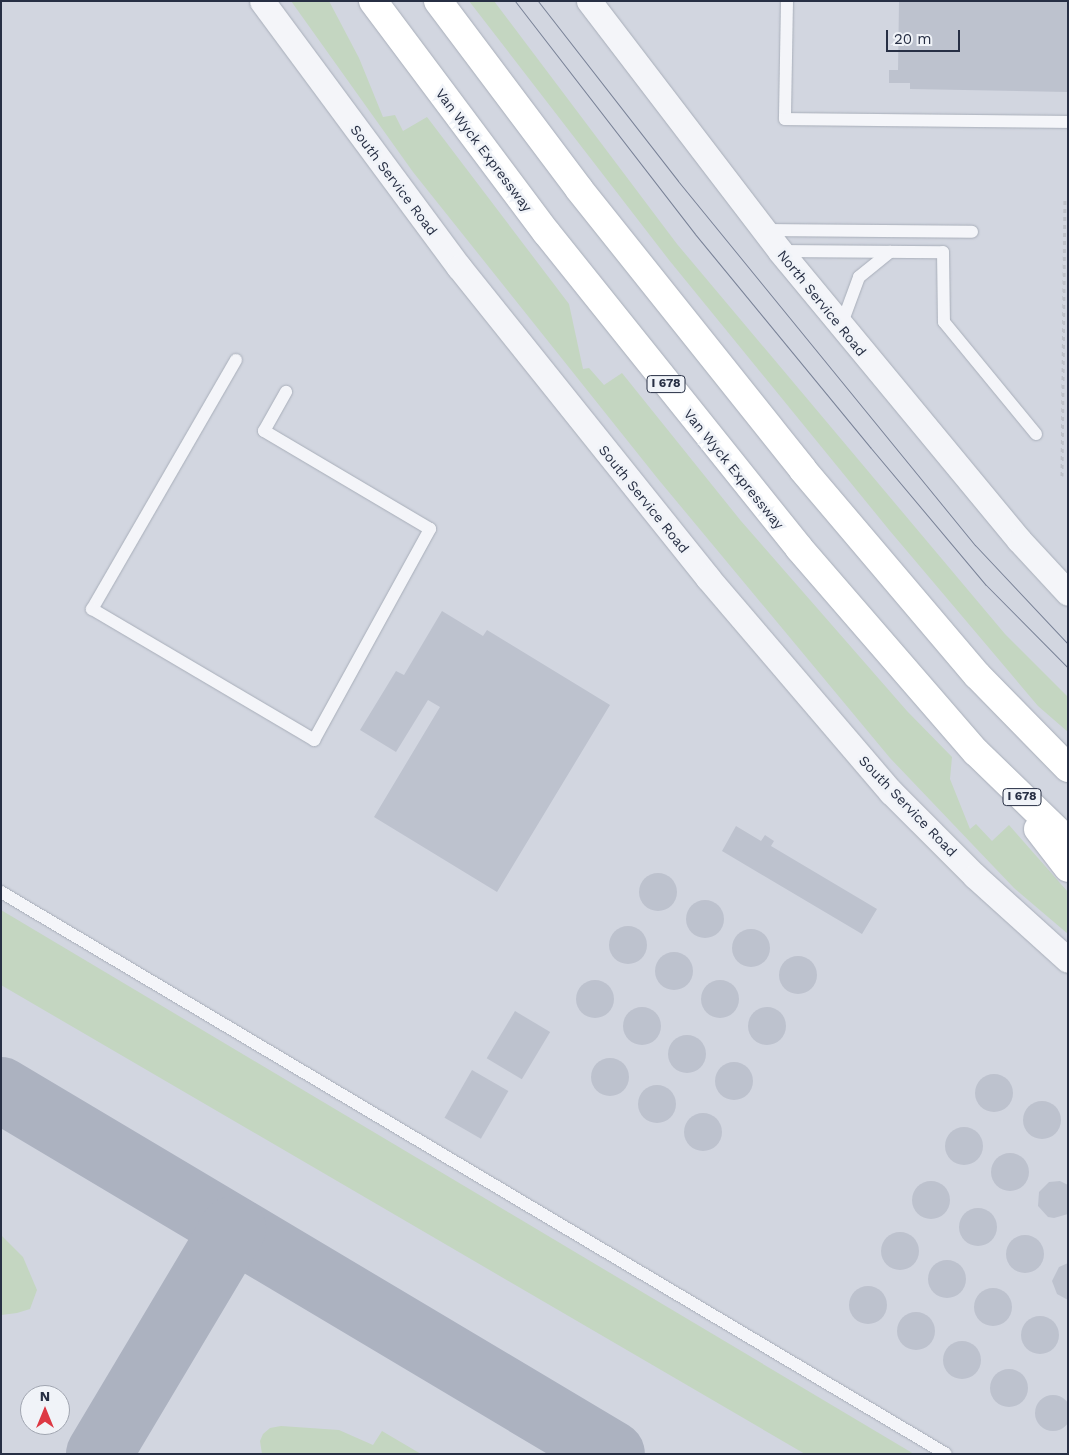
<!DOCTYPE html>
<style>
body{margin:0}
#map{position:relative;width:1069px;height:1455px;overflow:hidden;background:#e0e4eb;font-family:"Work Sans",sans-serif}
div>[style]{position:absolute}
.built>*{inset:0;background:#d2d6e0}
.green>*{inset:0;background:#c4d6c1}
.taxiway>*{height:66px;margin:-33px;padding:0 33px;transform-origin:33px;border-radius:33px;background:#acb2c0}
.building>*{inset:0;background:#bdc2ce;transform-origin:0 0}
.round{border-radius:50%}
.path>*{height:3px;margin-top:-1.5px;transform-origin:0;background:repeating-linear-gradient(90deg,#bfc2ca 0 4px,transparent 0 8px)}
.roads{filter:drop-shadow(0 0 1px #a8aeb9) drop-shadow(0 0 1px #a8aeb9)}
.lane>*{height:12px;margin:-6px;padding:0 6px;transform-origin:6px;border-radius:6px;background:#f4f5f9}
.street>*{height:25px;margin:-12.5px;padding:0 12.5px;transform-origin:12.5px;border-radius:12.5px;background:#f4f5f9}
.highway>*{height:28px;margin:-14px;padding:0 14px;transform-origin:14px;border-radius:14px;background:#fff}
.tram>*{height:1px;margin:-0.5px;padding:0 0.5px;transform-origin:0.5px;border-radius:0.5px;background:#788196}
span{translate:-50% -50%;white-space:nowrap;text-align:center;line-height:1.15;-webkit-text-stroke:5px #f0f3f8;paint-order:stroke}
.shield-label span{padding:1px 4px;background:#f0f3f8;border:1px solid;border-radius:4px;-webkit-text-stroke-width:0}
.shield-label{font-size:12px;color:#272f44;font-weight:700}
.street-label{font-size:14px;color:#272f44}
.frame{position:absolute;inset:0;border:2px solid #272f44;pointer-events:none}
.north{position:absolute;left:20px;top:1385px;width:50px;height:50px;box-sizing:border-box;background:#f0f3f8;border:1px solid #a0a5b0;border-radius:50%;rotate:0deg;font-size:14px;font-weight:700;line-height:20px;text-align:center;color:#272f44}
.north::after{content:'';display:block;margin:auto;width:18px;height:22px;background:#dd3944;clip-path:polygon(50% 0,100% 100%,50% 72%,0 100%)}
.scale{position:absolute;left:886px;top:30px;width:74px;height:22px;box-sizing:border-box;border:2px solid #272f44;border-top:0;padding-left:6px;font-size:15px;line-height:18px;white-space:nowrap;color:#272f44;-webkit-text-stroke:4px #f0f3f8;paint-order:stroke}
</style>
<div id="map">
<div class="built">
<i style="clip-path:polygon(evenodd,1px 1px,1068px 1px,1068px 1454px,1px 1454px,1px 1px,30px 1395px,60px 1395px,60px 1425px,30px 1425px,30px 1395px)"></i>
</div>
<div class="green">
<i style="clip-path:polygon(291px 1px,329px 1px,359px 58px,383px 117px,395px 115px,403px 131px,427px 117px,569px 304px,583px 369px,589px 368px,604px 385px,622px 373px,741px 521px,907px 711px,952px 757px,950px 779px,970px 829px,976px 824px,992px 841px,1009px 825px,1068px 892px,1068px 934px,1014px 888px,890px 758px,658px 479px,413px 172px)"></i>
<i style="clip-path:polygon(469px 1px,494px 1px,677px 244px,1005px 634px,1068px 697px,1068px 732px,1038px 706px,890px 531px,669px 260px)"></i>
<i style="clip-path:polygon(1px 910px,914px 1454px,805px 1454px,1px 985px)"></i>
<i style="clip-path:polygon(1px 1235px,23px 1257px,37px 1290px,30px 1309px,17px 1313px,1px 1315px)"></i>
<i style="clip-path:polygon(281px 1426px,339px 1430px,373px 1445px,382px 1431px,421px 1454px,262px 1454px,260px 1441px,263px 1434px,270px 1428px)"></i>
</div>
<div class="taxiway">
<i style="left:1px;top:1090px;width:711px;rotate:30.78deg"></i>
<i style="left:99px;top:1454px;width:262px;rotate:-59.2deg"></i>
</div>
<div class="building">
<i style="clip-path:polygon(899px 1px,1068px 1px,1068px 92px,910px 89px,910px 83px,889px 83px,889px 70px,898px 70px)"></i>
<i style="clip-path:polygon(442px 611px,483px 636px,487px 630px,610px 705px,497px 892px,374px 817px,440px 707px,428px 700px,396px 752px,360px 730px,396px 671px,404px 675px)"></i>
<i style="clip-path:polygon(736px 826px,761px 841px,765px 835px,774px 841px,771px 846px,877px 909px,862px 934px,722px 851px)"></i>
<i class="round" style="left:639px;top:873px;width:38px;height:38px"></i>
<i class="round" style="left:686px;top:900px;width:38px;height:38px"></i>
<i class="round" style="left:609px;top:926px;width:38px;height:38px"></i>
<i class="round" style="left:732px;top:929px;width:38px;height:38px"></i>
<i class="round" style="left:655px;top:952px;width:38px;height:38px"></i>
<i class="round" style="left:779px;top:956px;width:38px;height:38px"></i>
<i class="round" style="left:701px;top:980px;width:38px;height:38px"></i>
<i class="round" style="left:576px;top:980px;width:38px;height:38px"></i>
<i class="round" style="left:748px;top:1007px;width:38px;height:38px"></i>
<i class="round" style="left:623px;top:1007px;width:38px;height:38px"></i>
<i style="left:515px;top:1011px;width:41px;height:55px;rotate:31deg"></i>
<i class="round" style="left:668px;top:1035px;width:38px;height:38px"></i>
<i class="round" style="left:591px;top:1058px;width:38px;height:38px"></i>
<i class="round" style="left:715px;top:1062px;width:38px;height:38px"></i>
<i style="left:472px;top:1070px;width:42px;height:55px;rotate:30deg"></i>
<i class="round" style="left:975px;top:1074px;width:38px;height:38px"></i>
<i class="round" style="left:638px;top:1085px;width:38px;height:38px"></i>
<i class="round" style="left:1023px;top:1101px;width:38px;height:38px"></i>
<i class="round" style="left:684px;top:1113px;width:38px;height:38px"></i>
<i class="round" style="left:945px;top:1127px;width:38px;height:38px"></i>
<i class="round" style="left:991px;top:1153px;width:38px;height:38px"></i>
<i style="clip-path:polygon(1060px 1181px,1068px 1185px,1068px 1214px,1054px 1218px,1048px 1217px,1038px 1206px,1039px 1192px,1049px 1182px)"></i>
<i class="round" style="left:912px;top:1181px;width:38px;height:38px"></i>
<i class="round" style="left:959px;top:1208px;width:38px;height:38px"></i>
<i class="round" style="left:881px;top:1232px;width:38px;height:38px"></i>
<i class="round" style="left:1006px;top:1235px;width:38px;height:38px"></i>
<i class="round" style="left:928px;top:1260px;width:38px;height:38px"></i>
<i style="clip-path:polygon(1068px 1263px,1068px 1300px,1057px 1294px,1052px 1281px,1059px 1267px)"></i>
<i class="round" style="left:849px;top:1286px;width:38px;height:38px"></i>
<i class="round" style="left:974px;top:1288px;width:38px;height:38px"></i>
<i class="round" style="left:897px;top:1312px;width:38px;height:38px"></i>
<i class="round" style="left:1021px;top:1316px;width:38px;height:38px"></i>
<i class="round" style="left:943px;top:1341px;width:38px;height:38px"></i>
<i class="round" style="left:990px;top:1369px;width:38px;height:38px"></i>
<i class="round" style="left:1035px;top:1395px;width:36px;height:36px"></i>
</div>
<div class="path">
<i style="left:1062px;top:476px;width:276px;rotate:-89.4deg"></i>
</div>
<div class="roads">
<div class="lane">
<i style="left:787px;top:1px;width:118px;rotate:91deg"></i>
<i style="left:785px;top:119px;width:283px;rotate:0.6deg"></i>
<i style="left:763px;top:230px;width:209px;rotate:0.5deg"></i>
<i style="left:780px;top:251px;width:163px;rotate:0.4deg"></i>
<i style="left:943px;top:252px;width:70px;rotate:89.2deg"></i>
<i style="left:944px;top:322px;width:145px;rotate:50.6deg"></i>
<i style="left:841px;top:326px;width:52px;rotate:-69.8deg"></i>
<i style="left:859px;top:277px;width:40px;rotate:-39deg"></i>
<i style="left:236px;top:360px;width:288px;rotate:120deg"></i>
<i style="left:92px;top:609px;width:258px;rotate:30.5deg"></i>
<i style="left:314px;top:740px;width:241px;rotate:-61.2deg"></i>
<i style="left:430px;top:529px;width:193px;rotate:-149.4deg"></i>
<i style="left:264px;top:431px;width:45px;rotate:-60.6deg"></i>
<i style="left:1px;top:892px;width:1099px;rotate:30.74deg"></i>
</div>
<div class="street">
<i style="left:262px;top:1px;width:331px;rotate:53.5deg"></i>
<i style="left:459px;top:267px;width:398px;rotate:51.3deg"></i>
<i style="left:708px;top:578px;width:282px;rotate:49.5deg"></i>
<i style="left:891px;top:792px;width:119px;rotate:45deg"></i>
<i style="left:975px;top:876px;width:125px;rotate:42.1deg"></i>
<i style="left:589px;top:1px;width:315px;rotate:52.6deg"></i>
<i style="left:780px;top:251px;width:375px;rotate:50.4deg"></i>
<i style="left:1019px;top:540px;width:72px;rotate:47.2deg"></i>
</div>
<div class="highway">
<i style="left:373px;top:1px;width:289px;rotate:53.2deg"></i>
<i style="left:546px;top:232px;width:405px;rotate:51.3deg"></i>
<i style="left:799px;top:548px;width:270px;rotate:49.1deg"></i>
<i style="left:976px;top:752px;width:128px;rotate:44.1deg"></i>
<i style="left:438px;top:1px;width:235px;rotate:53.1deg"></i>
<i style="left:579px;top:189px;width:359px;rotate:51.4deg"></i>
<i style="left:803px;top:470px;width:269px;rotate:49.7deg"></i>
<i style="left:977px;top:675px;width:130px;rotate:45.6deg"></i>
<i style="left:1038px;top:829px;width:49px;rotate:52.4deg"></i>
</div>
</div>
<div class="tram">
<i style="left:515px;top:1px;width:294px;rotate:52.3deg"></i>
<i style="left:695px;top:234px;width:276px;rotate:50.6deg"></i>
<i style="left:870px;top:447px;width:180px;rotate:50deg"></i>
<i style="left:986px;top:585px;width:117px;rotate:45.3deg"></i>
<i style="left:538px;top:1px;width:228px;rotate:52.1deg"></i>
<i style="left:678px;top:181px;width:470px;rotate:50.8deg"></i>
<i style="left:975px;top:545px;width:136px;rotate:46.8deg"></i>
</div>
<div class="shield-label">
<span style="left:666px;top:384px">I 678</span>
<span style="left:1022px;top:797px">I 678</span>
</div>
<div class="street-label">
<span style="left:484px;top:150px;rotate:53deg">Van Wyck Expressway</span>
<span style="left:394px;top:180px;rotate:53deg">South Service Road</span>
<span style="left:822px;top:303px;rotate:51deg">North Service Road</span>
<span style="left:734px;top:469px;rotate:51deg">Van Wyck Expressway</span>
<span style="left:644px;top:499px;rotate:51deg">South Service Road</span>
<span style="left:908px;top:806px;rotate:46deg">South Service Road</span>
</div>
<div class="frame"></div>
<div class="north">N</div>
<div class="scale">20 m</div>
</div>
